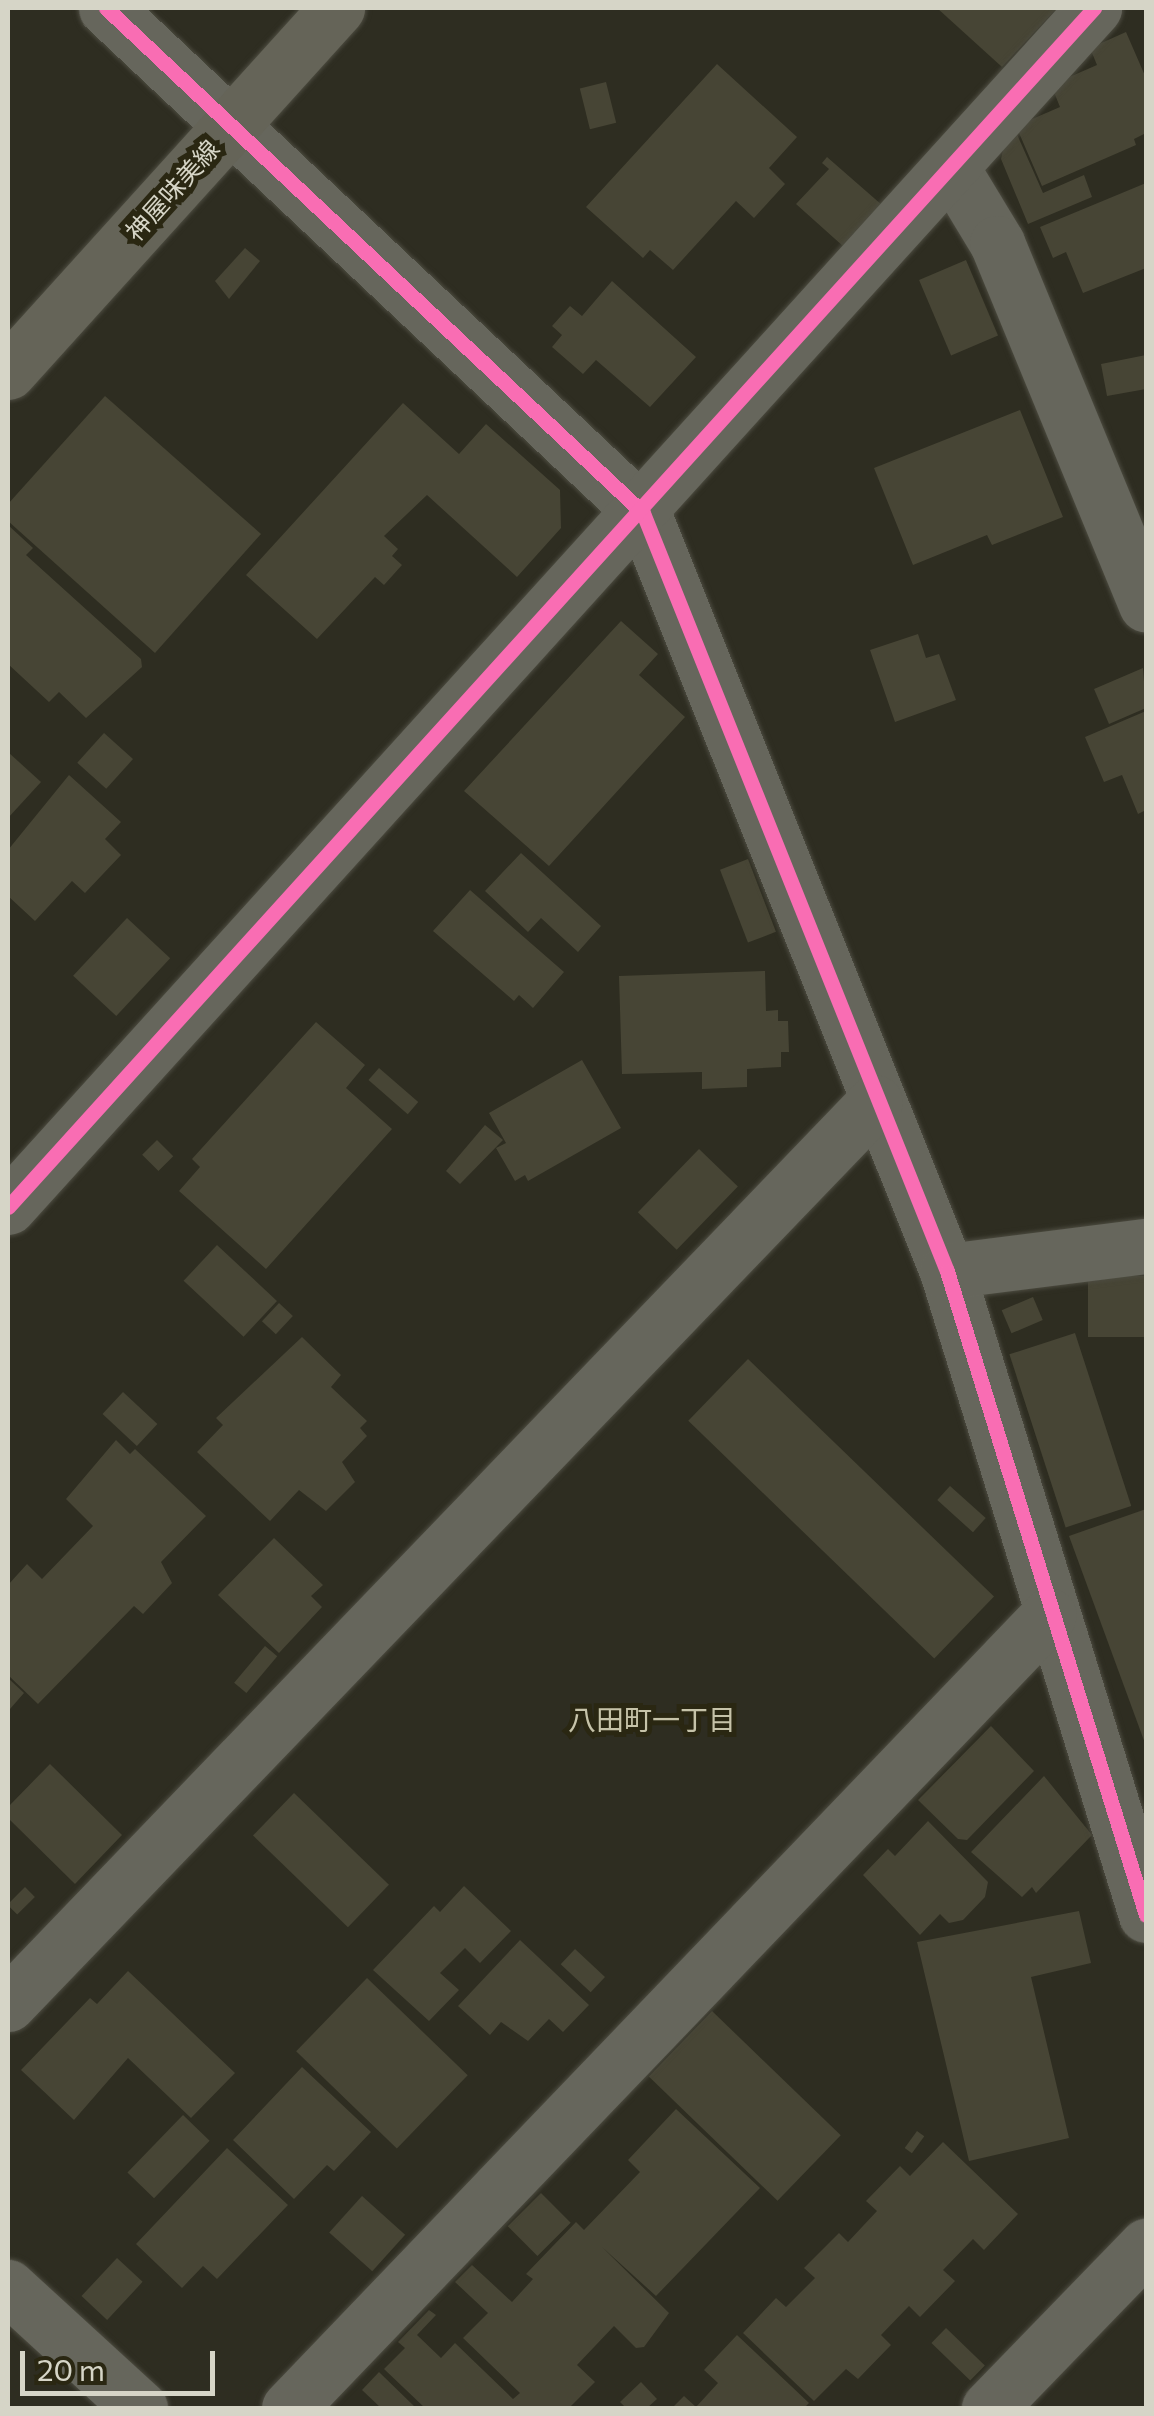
<!DOCTYPE html>
<meta charset="utf-8">
<style>
body{margin:0}
#map{position:relative;width:1154px;height:2416px;overflow:hidden;background:#2e2d21;font-family:Commissioner,"Noto Sans JP",sans-serif}
div>[style]{position:absolute}
.building>*{inset:0;background:#474535;transform-origin:0 0}
.roads{filter:drop-shadow(0 0 2px #4c4b40) drop-shadow(0 0 2px #4c4b40)}
.minor>*{height:55px;margin:-27.5px;padding:0 27.5px;transform-origin:27.5px;border-radius:27.5px;background:#66665c}
.major>*{height:55px;margin:-27.5px;padding:0 27.5px;transform-origin:27.5px;border-radius:27.5px;background:#656458}
.cycleway>*{height:15px;margin:-7.5px;padding:0 7.5px;transform-origin:7.5px;border-radius:7.5px;background:#f96db3}
span{translate:-50% -50%;white-space:nowrap;text-align:center;line-height:1.15;-webkit-text-stroke:10px #2a2712;paint-order:stroke}
.street-label{font-size:25px;color:#d6d5c7}
.neighbourhood-label{font-size:28px;color:#c6c3a9}
.frame{position:absolute;inset:0;border:10px solid #d6d5c7;pointer-events:none}
.scale{position:absolute;left:20px;top:2351px;width:195px;height:45px;box-sizing:border-box;border:5px solid #d6d5c7;border-top:0;padding-left:12px;font-size:30px;line-height:35px;white-space:nowrap;color:#d6d5c7;-webkit-text-stroke:8px #2a2712;paint-order:stroke}
</style>
<div id="map">
<div class="building">
<i style="clip-path:polygon(937px 8px,1057px 8px,1002px 67px)"></i>
<i style="clip-path:polygon(1126px 32px,1146px 78px,1146px 133px,1134px 139px,1136px 145px,1042px 186px,1016px 126px,1060px 107px,1051px 85px,1097px 65px,1090px 48px)"></i>
<i style="clip-path:polygon(717px 64px,797px 137px,769px 168px,785px 184px,754px 218px,736px 201px,673px 270px,650px 250px,643px 258px,586px 207px)"></i>
<i style="left:606px;top:82px;width:42px;height:27px;rotate:76deg"></i>
<i style="clip-path:polygon(1016px 132px,1043px 193px,1084px 175px,1092px 197px,1028px 224px,1001px 159px,1005px 141px)"></i>
<i style="clip-path:polygon(827px 157px,882px 205px,844px 247px,796px 204px,829px 169px,822px 163px)"></i>
<i style="clip-path:polygon(1146px 183px,1146px 268px,1083px 293px,1066px 252px,1053px 258px,1040px 227px)"></i>
<i style="clip-path:polygon(245px 248px,260px 261px,229px 299px,215px 281px)"></i>
<i style="left:966px;top:260px;width:82px;height:51px;rotate:67deg"></i>
<i style="clip-path:polygon(612px 281px,696px 357px,650px 407px,596px 360px,583px 374px,552px 347px,562px 335px,552px 326px,570px 306px,582px 316px)"></i>
<i style="clip-path:polygon(1146px 355px,1146px 389px,1107px 396px,1101px 364px)"></i>
<i style="clip-path:polygon(105px 396px,261px 534px,155px 653px,8px 521px,8px 504px)"></i>
<i style="clip-path:polygon(403px 403px,459px 454px,486px 424px,560px 490px,561px 528px,517px 577px,427px 495px,384px 536px,398px 549px,392px 556px,402px 565px,384px 585px,375px 577px,317px 639px,246px 575px)"></i>
<i style="clip-path:polygon(1020px 410px,1063px 517px,992px 545px,987px 535px,913px 565px,874px 468px)"></i>
<i style="clip-path:polygon(8px 525px,33px 548px,26px 555px,141px 659px,142px 667px,86px 718px,59px 692px,49px 702px,8px 664px)"></i>
<i style="clip-path:polygon(621px 621px,658px 654px,639px 675px,685px 717px,549px 866px,464px 791px)"></i>
<i style="clip-path:polygon(918px 634px,926px 658px,939px 654px,956px 700px,895px 722px,870px 650px)"></i>
<i style="clip-path:polygon(1143px 668px,1146px 708px,1109px 724px,1094px 689px)"></i>
<i style="clip-path:polygon(1146px 711px,1146px 810px,1138px 814px,1122px 775px,1104px 782px,1085px 737px)"></i>
<i style="left:104px;top:733px;width:39px;height:40px;rotate:42deg"></i>
<i style="clip-path:polygon(8px 752px,41px 782px,8px 818px)"></i>
<i style="clip-path:polygon(69px 775px,121px 822px,105px 839px,121px 855px,85px 893px,72px 881px,35px 921px,8px 896px,8px 850px)"></i>
<i style="clip-path:polygon(521px 853px,601px 926px,578px 952px,541px 918px,528px 932px,485px 891px)"></i>
<i style="left:748px;top:859px;width:78px;height:30px;rotate:69deg"></i>
<i style="clip-path:polygon(470px 890px,564px 972px,533px 1008px,519px 995px,514px 1001px,433px 931px)"></i>
<i style="left:127px;top:918px;width:59px;height:79px;rotate:43deg"></i>
<i style="clip-path:polygon(765px 971px,766px 1011px,778px 1010px,778px 1021px,788px 1021px,789px 1052px,781px 1052px,781px 1067px,747px 1069px,747px 1087px,702px 1089px,702px 1072px,622px 1074px,619px 976px)"></i>
<i style="clip-path:polygon(316px 1022px,365px 1065px,346px 1088px,392px 1129px,266px 1269px,179px 1191px,200px 1167px,192px 1159px)"></i>
<i style="clip-path:polygon(582px 1060px,621px 1128px,528px 1181px,525px 1175px,515px 1181px,496px 1148px,506px 1143px,489px 1113px)"></i>
<i style="left:379px;top:1068px;width:52px;height:16px;rotate:41deg"></i>
<i style="clip-path:polygon(485px 1125px,503px 1140px,460px 1184px,446px 1171px)"></i>
<i style="left:157px;top:1140px;width:23px;height:21px;rotate:45deg"></i>
<i style="left:699px;top:1149px;width:54px;height:88px;rotate:44deg"></i>
<i style="left:217px;top:1245px;width:82px;height:49px;rotate:43deg"></i>
<i style="left:1146px;top:1276px;width:61px;height:58px;rotate:90deg"></i>
<i style="left:1033px;top:1297px;width:25px;height:34px;rotate:67deg"></i>
<i style="left:279px;top:1303px;width:19px;height:25px;rotate:43deg"></i>
<i style="left:1075px;top:1333px;width:182px;height:69px;rotate:72deg"></i>
<i style="clip-path:polygon(302px 1337px,341px 1375px,331px 1387px,367px 1421px,360px 1428px,367px 1436px,342px 1462px,355px 1482px,326px 1511px,299px 1490px,270px 1521px,197px 1452px,223px 1425px,216px 1418px)"></i>
<i style="left:748px;top:1359px;width:342px;height:86px;rotate:44deg"></i>
<i style="left:123px;top:1392px;width:47px;height:30px;rotate:43deg"></i>
<i style="clip-path:polygon(116px 1440px,130px 1454px,135px 1449px,206px 1516px,161px 1562px,172px 1583px,143px 1614px,134px 1606px,38px 1704px,8px 1675px,8px 1585px,27px 1564px,42px 1579px,93px 1526px,66px 1499px)"></i>
<i style="left:950px;top:1486px;width:48px;height:19px;rotate:42deg"></i>
<i style="clip-path:polygon(1146px 1509px,1146px 1746px,1069px 1536px)"></i>
<i style="clip-path:polygon(274px 1538px,323px 1585px,311px 1596px,322px 1607px,279px 1653px,218px 1595px)"></i>
<i style="left:265px;top:1646px;width:16px;height:48px;rotate:40deg"></i>
<i style="clip-path:polygon(8px 1678px,24px 1693px,10px 1709px,8px 1707px)"></i>
<i style="clip-path:polygon(991px 1726px,1034px 1771px,967px 1840px,958px 1839px,918px 1800px)"></i>
<i style="clip-path:polygon(50px 1764px,122px 1835px,75px 1884px,8px 1818px,8px 1807px)"></i>
<i style="clip-path:polygon(1044px 1776px,1092px 1835px,1036px 1893px,1032px 1887px,1022px 1897px,971px 1852px)"></i>
<i style="left:294px;top:1793px;width:132px;height:59px;rotate:44deg"></i>
<i style="clip-path:polygon(928px 1821px,988px 1882px,985px 1897px,963px 1920px,949px 1923px,940px 1914px,920px 1935px,863px 1875px,888px 1849px,895px 1856px)"></i>
<i style="clip-path:polygon(464px 1886px,511px 1931px,480px 1963px,465px 1948px,440px 1973px,459px 1990px,429px 2021px,373px 1970px,434px 1906px,440px 1912px)"></i>
<i style="left:25px;top:1887px;width:14px;height:25px;rotate:45deg"></i>
<i style="clip-path:polygon(1079px 1911px,1091px 1963px,1031px 1977px,1069px 2138px,969px 2161px,917px 1942px)"></i>
<i style="clip-path:polygon(520px 1940px,589px 2005px,563px 2032px,549px 2019px,528px 2041px,501px 2022px,490px 2035px,458px 2006px)"></i>
<i style="left:575px;top:1949px;width:41px;height:21px;rotate:43deg"></i>
<i style="clip-path:polygon(128px 1971px,235px 2073px,191px 2118px,128px 2058px,74px 2120px,21px 2070px,90px 1998px,97px 2004px)"></i>
<i style="left:367px;top:1978px;width:140px;height:102px;rotate:44deg"></i>
<i style="left:712px;top:2011px;width:179px;height:91px;rotate:44deg"></i>
<i style="clip-path:polygon(302px 2067px,371px 2132px,334px 2171px,327px 2165px,294px 2199px,233px 2140px)"></i>
<i style="clip-path:polygon(676px 2109px,760px 2188px,656px 2296px,602px 2247px,669px 2313px,644px 2347px,636px 2348px,614px 2326px,577px 2365px,595px 2382px,569px 2408px,425px 2408px,384px 2369px,405px 2348px,398px 2342px,429px 2310px,436px 2315px,417px 2335px,441px 2358px,455px 2343px,513px 2399px,520px 2393px,463px 2338px,488px 2313px,455px 2282px,472px 2265px,512px 2302px,533px 2279px,526px 2274px,576px 2222px,584px 2230px,640px 2172px,628px 2160px)"></i>
<i style="left:183px;top:2115px;width:37px;height:80px;rotate:44deg"></i>
<i style="left:917px;top:2131px;width:9px;height:21px;rotate:36deg"></i>
<i style="clip-path:polygon(943px 2142px,1018px 2214px,984px 2250px,973px 2239px,943px 2270px,955px 2281px,920px 2317px,909px 2306px,881px 2335px,891px 2345px,858px 2379px,846px 2369px,814px 2401px,743px 2333px,776px 2298px,786px 2307px,815px 2278px,804px 2268px,839px 2233px,848px 2242px,877px 2211px,866px 2201px,900px 2166px,910px 2176px)"></i>
<i style="clip-path:polygon(227px 2148px,288px 2205px,217px 2279px,203px 2266px,182px 2288px,136px 2244px)"></i>
<i style="left:541px;top:2193px;width:42px;height:47px;rotate:45deg"></i>
<i style="left:362px;top:2196px;width:58px;height:49px;rotate:42deg"></i>
<i style="left:117px;top:2258px;width:35px;height:52px;rotate:43deg"></i>
<i style="left:946px;top:2328px;width:54px;height:21px;rotate:44deg"></i>
<i style="clip-path:polygon(737px 2335px,809px 2403px,804px 2408px,672px 2408px,684px 2396px,696px 2407px,718px 2383px,704px 2370px)"></i>
<i style="clip-path:polygon(379px 2372px,416px 2408px,381px 2408px,362px 2390px)"></i>
<i style="clip-path:polygon(641px 2382px,657px 2399px,647px 2408px,626px 2408px,620px 2402px)"></i>
</div>
<div class="roads">
<div class="minor">
<i style="left:106px;top:8px;width:737px;rotate:43.24deg"></i>
<i style="left:643px;top:513px;width:817px;rotate:68.15deg"></i>
<i style="left:947px;top:1271px;width:674px;rotate:72.83deg"></i>
<i style="left:951px;top:167px;width:89px;rotate:58.8deg"></i>
<i style="left:997px;top:243px;width:391px;rotate:67.6deg"></i>
<i style="left:8px;top:1207px;width:1618px;rotate:-47.83deg"></i>
<i style="left:947px;top:1271px;width:201px;rotate:-7.2deg"></i>
<i style="left:8px;top:2004px;width:1251px;rotate:-46.13deg"></i>
<i style="left:8px;top:2287px;width:179px;rotate:42.5deg"></i>
<i style="left:289px;top:2408px;width:1098px;rotate:-46.22deg"></i>
<i style="left:989px;top:2408px;width:226px;rotate:-45.9deg"></i>
</div>
<div class="major">
<i style="left:8px;top:372px;width:491px;rotate:-47.9deg"></i>
</div>
</div>
<div class="cycleway">
<i style="left:106px;top:8px;width:737px;rotate:43.24deg"></i>
<i style="left:643px;top:513px;width:817px;rotate:68.15deg"></i>
<i style="left:947px;top:1271px;width:674px;rotate:72.83deg"></i>
<i style="left:8px;top:1207px;width:1618px;rotate:-47.83deg"></i>
</div>
<div class="street-label">
<span style="left:172px;top:190px;rotate:-48deg">神屋味美線</span>
</div>
<div class="neighbourhood-label">
<span style="left:652px;top:1719px">八田町一丁目</span>
</div>
<div class="frame"></div>
<div class="scale">20 m</div>
</div>
